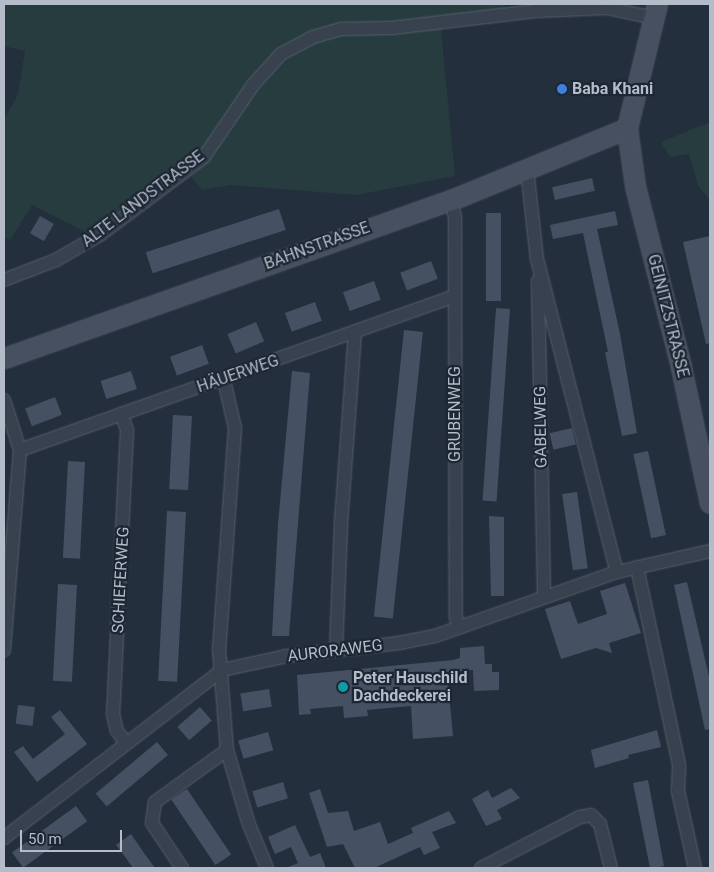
<!DOCTYPE html>
<meta charset="utf-8">
<style>
body{margin:0}
#map{position:relative;width:714px;height:872px;overflow:hidden;background:#242f3e;font-family:Roboto,sans-serif}
div>[style]{position:absolute}
.green>*{inset:0;background:#263c3f}
.building>*{inset:0;background:#455162;transform-origin:0 0}
.roads{filter:drop-shadow(0 0 1px #565f6c) drop-shadow(0 0 1px #565f6c)}
.minor>*{height:12px;margin:-6px;padding:0 6px;transform-origin:6px;border-radius:6px;background:#38414e}
.secondary>*{height:19px;margin:-9.5px;padding:0 9.5px;transform-origin:9.5px;border-radius:9.5px;background:#465061}
.dots>*{width:14px;height:14px;translate:-50% -50%;box-sizing:border-box;border:2px solid #1d2633;border-radius:50%}
span{translate:-50% -50%;white-space:nowrap;text-align:center;line-height:1.15;-webkit-text-stroke:4.5px #1d2633;paint-order:stroke}
.poi-label{font-size:16px;color:#b4bcc9;font-weight:700}
.left{translate:0 -50%;text-align:left}
.street-label{font-size:16px;color:#b4bcc9}
.frame{position:absolute;inset:0;border:5px solid #b4bcc9;pointer-events:none}
.scale{position:absolute;left:20px;top:830px;width:102px;height:22px;box-sizing:border-box;border:2px solid #b4bcc9;border-top:0;padding-left:6px;font-size:15px;line-height:18px;white-space:nowrap;color:#b4bcc9;-webkit-text-stroke:4px #1d2633;paint-order:stroke}
</style>
<div id="map">
<div class="green">
<i style="clip-path:polygon(4px 4px,505px 4px,505px 10px,440px 19px,455px 176px,356px 195px,231px 185px,202px 190px,181px 163px,160px 182px,87px 233px,32px 205px,10px 240px,4px 237px,4px 120px,18px 94px,25px 51px,4px 46px)"></i>
<i style="clip-path:polygon(710px 122px,710px 200px,698px 186px,689px 154px,670px 157px,661px 142px)"></i>
</div>
<div class="building">
<i style="left:592px;top:178px;width:13px;height:41px;rotate:77deg"></i>
<i style="left:279px;top:209px;width:22px;height:140px;rotate:72deg"></i>
<i style="clip-path:polygon(615px 211px,618px 225px,597px 229px,620px 334px,637px 433px,622px 436px,605px 352px,608px 352px,583px 233px,553px 239px,550px 225px)"></i>
<i style="left:486px;top:213px;width:15px;height:88px"></i>
<i style="left:40px;top:216px;width:16px;height:20px;rotate:30deg"></i>
<i style="clip-path:polygon(710px 236px,710px 343px,706px 344px,683px 242px)"></i>
<i style="left:431px;top:261px;width:19px;height:33px;rotate:69deg"></i>
<i style="left:374px;top:281px;width:20px;height:33px;rotate:70deg"></i>
<i style="left:315px;top:302px;width:20px;height:32px;rotate:70deg"></i>
<i style="left:496px;top:308px;width:14px;height:193px;rotate:4deg"></i>
<i style="left:256px;top:322px;width:21px;height:31px;rotate:67deg"></i>
<i style="left:404px;top:330px;width:19px;height:288px;rotate:6deg"></i>
<i style="left:202px;top:345px;width:20px;height:34px;rotate:70deg"></i>
<i style="left:131px;top:371px;width:19px;height:32px;rotate:72deg"></i>
<i style="clip-path:polygon(292px 371px,310px 373px,289px 636px,272px 636px,278px 524px)"></i>
<i style="left:55px;top:397px;width:19px;height:32px;rotate:69deg"></i>
<i style="left:173px;top:415px;width:19px;height:74px;rotate:3deg"></i>
<i style="left:572px;top:428px;width:17px;height:23px;rotate:77deg"></i>
<i style="left:648px;top:451px;width:86px;height:15px;rotate:78deg"></i>
<i style="left:68px;top:461px;width:17px;height:97px;rotate:3deg"></i>
<i style="left:577px;top:492px;width:77px;height:15px;rotate:82deg"></i>
<i style="left:167px;top:511px;width:19px;height:170px;rotate:3deg"></i>
<i style="clip-path:polygon(489px 516px,504px 517px,504px 596px,491px 596px)"></i>
<i style="clip-path:polygon(687px 582px,710px 681px,710px 729px,705px 730px,674px 585px)"></i>
<i style="clip-path:polygon(625px 583px,641px 633px,609px 643px,612px 653px,596px 648px,561px 659px,545px 609px,570px 601px,578px 624px,607px 614px,600px 591px)"></i>
<i style="left:58px;top:584px;width:19px;height:97px;rotate:3deg"></i>
<i style="clip-path:polygon(484px 646px,485px 664px,492px 664px,492px 672px,499px 672px,499px 690px,474px 691px,473px 670px,447px 672px,453px 736px,413px 739px,411px 706px,367px 710px,368px 716px,344px 718px,343px 706px,310px 709px,311px 714px,299px 715px,297px 675px,453px 660px,460px 658px,460px 648px)"></i>
<i style="left:269px;top:689px;width:18px;height:29px;rotate:81deg"></i>
<i style="left:18px;top:705px;width:17px;height:19px;rotate:7deg"></i>
<i style="left:200px;top:707px;width:18px;height:30px;rotate:49deg"></i>
<i style="clip-path:polygon(60px 710px,87px 744px,37px 782px,14px 752px,23px 746px,33px 759px,65px 734px,51px 717px)"></i>
<i style="clip-path:polygon(657px 730px,661px 747px,628px 755px,629px 758px,595px 768px,591px 750px)"></i>
<i style="left:268px;top:732px;width:19px;height:31px;rotate:74deg"></i>
<i style="left:157px;top:742px;width:17px;height:80px;rotate:50deg"></i>
<i style="clip-path:polygon(648px 780px,664px 866px,653px 868px,650px 868px,633px 783px)"></i>
<i style="left:283px;top:782px;width:17px;height:32px;rotate:73deg"></i>
<i style="clip-path:polygon(511px 788px,520px 798px,497px 810px,502px 819px,486px 826px,472px 799px,488px 790px,492px 798px)"></i>
<i style="left:187px;top:789px;width:79px;height:19px;rotate:56deg"></i>
<i style="clip-path:polygon(320px 789px,328px 813px,348px 811px,354px 831px,380px 822px,388px 844px,413px 833px,411px 828px,449px 811px,456px 823px,432px 832px,440px 848px,424px 855px,420px 847px,374px 868px,355px 868px,343px 844px,327px 847px,309px 793px)"></i>
<i style="left:76px;top:806px;width:19px;height:79px;rotate:54deg"></i>
<i style="clip-path:polygon(295px 825px,310px 857px,320px 853px,326px 868px,286px 868px,298px 863px,291px 847px,275px 854px,268px 837px)"></i>
<i style="clip-path:polygon(131px 834px,144px 853px,155px 868px,133px 868px,123px 854px,116px 845px)"></i>
</div>
<div class="roads">
<div class="minor">
<i style="left:527px;top:169px;width:91px;rotate:83.7deg"></i>
<i style="left:537px;top:259px;width:323px;rotate:75.7deg"></i>
<i style="left:451px;top:200px;width:18px;rotate:77deg"></i>
<i style="left:455px;top:218px;width:399px;rotate:89.9deg"></i>
<i style="left:456px;top:617px;width:11px;rotate:75deg"></i>
<i style="left:4px;top:280px;width:56px;rotate:-21deg"></i>
<i style="left:56px;top:260px;width:52px;rotate:-30deg"></i>
<i style="left:101px;top:234px;width:129px;rotate:-36.8deg"></i>
<i style="left:204px;top:157px;width:87px;rotate:-55.8deg"></i>
<i style="left:253px;top:85px;width:42px;rotate:-47.9deg"></i>
<i style="left:281px;top:54px;width:36px;rotate:-28deg"></i>
<i style="left:313px;top:37px;width:29px;rotate:-16deg"></i>
<i style="left:341px;top:29px;width:51px;rotate:-1.1deg"></i>
<i style="left:392px;top:28px;width:145px;rotate:-6.7deg"></i>
<i style="left:536px;top:11px;width:71px;rotate:-2.4deg"></i>
<i style="left:607px;top:8px;width:48px;rotate:12deg"></i>
<i style="left:538px;top:281px;width:315px;rotate:88.9deg"></i>
<i style="left:224px;top:380px;width:49px;rotate:77.1deg"></i>
<i style="left:235px;top:428px;width:222px;rotate:94.1deg"></i>
<i style="left:219px;top:649px;width:101px;rotate:85.5deg"></i>
<i style="left:227px;top:750px;width:75px;rotate:73.7deg"></i>
<i style="left:248px;top:822px;width:50px;rotate:67.6deg"></i>
<i style="left:4px;top:400px;width:52px;rotate:72.3deg"></i>
<i style="left:20px;top:450px;width:201px;rotate:94.6deg"></i>
<i style="left:121px;top:414px;width:17px;rotate:69deg"></i>
<i style="left:127px;top:430px;width:284px;rotate:92.8deg"></i>
<i style="left:113px;top:714px;width:17px;rotate:77deg"></i>
<i style="left:117px;top:731px;width:15px;rotate:53deg"></i>
<i style="left:20px;top:450px;width:461px;rotate:-19.5deg"></i>
<i style="left:637px;top:567px;width:202px;rotate:78deg"></i>
<i style="left:679px;top:765px;width:26px;rotate:92deg"></i>
<i style="left:678px;top:791px;width:79px;rotate:77.6deg"></i>
<i style="left:336px;top:650px;width:127px;rotate:-87.7deg"></i>
<i style="left:341px;top:523px;width:191px;rotate:-85.8deg"></i>
<i style="left:4px;top:838px;width:275px;rotate:-37.6deg"></i>
<i style="left:222px;top:670px;width:66px;rotate:-12.2deg"></i>
<i style="left:287px;top:656px;width:113px;rotate:-6.6deg"></i>
<i style="left:399px;top:643px;width:37px;rotate:-11deg"></i>
<i style="left:435px;top:636px;width:193px;rotate:-19.4deg"></i>
<i style="left:617px;top:572px;width:95px;rotate:-12.7deg"></i>
<i style="left:182px;top:868px;width:54px;rotate:-123.7deg"></i>
<i style="left:152px;top:823px;width:21px;rotate:-82deg"></i>
<i style="left:155px;top:802px;width:89px;rotate:-35.8deg"></i>
<i style="left:481px;top:868px;width:111px;rotate:-27.3deg"></i>
<i style="left:580px;top:817px;width:11px;rotate:-10deg"></i>
<i style="left:591px;top:815px;width:13px;rotate:45deg"></i>
<i style="left:600px;top:824px;width:45px;rotate:76deg"></i>
</div>
<div class="secondary">
<i style="left:657px;top:4px;width:128px;rotate:103.6deg"></i>
<i style="left:627px;top:128px;width:59px;rotate:82.1deg"></i>
<i style="left:635px;top:186px;width:187px;rotate:75.7deg"></i>
<i style="left:681px;top:367px;width:139px;rotate:78deg"></i>
<i style="left:4px;top:358px;width:474px;rotate:-19.5deg"></i>
<i style="left:451px;top:200px;width:190px;rotate:-22.2deg"></i>
</div>
</div>
<div class="dots">
<i style="left:562px;top:89px;background:#3f7fe0"></i>
<i style="left:343px;top:687px;background:#0f9aa8"></i>
</div>
<div class="poi-label">
<span class="left" style="left:572px;top:89px">Baba Khani</span>
<span class="left" style="left:353px;top:687px">Peter Hauschild<br>Dachdeckerei</span>
</div>
<div class="street-label">
<span style="left:143px;top:199px;rotate:-37deg">ALTE LANDSTRASSE</span>
<span style="left:317px;top:246px;rotate:-20deg">BAHNSTRASSE</span>
<span style="left:668px;top:316px;rotate:76deg">GEINITZSTRASSE</span>
<span style="left:238px;top:374px;rotate:-19deg">HÄUERWEG</span>
<span style="left:455px;top:414px;rotate:-90deg">GRUBENWEG</span>
<span style="left:541px;top:427px;rotate:-91deg">GABELWEG</span>
<span style="left:121px;top:580px;rotate:-87deg">SCHIEFERWEG</span>
<span style="left:335px;top:651px;rotate:-7deg">AURORAWEG</span>
</div>
<div class="frame"></div>
<div class="scale">50 m</div>
</div>
